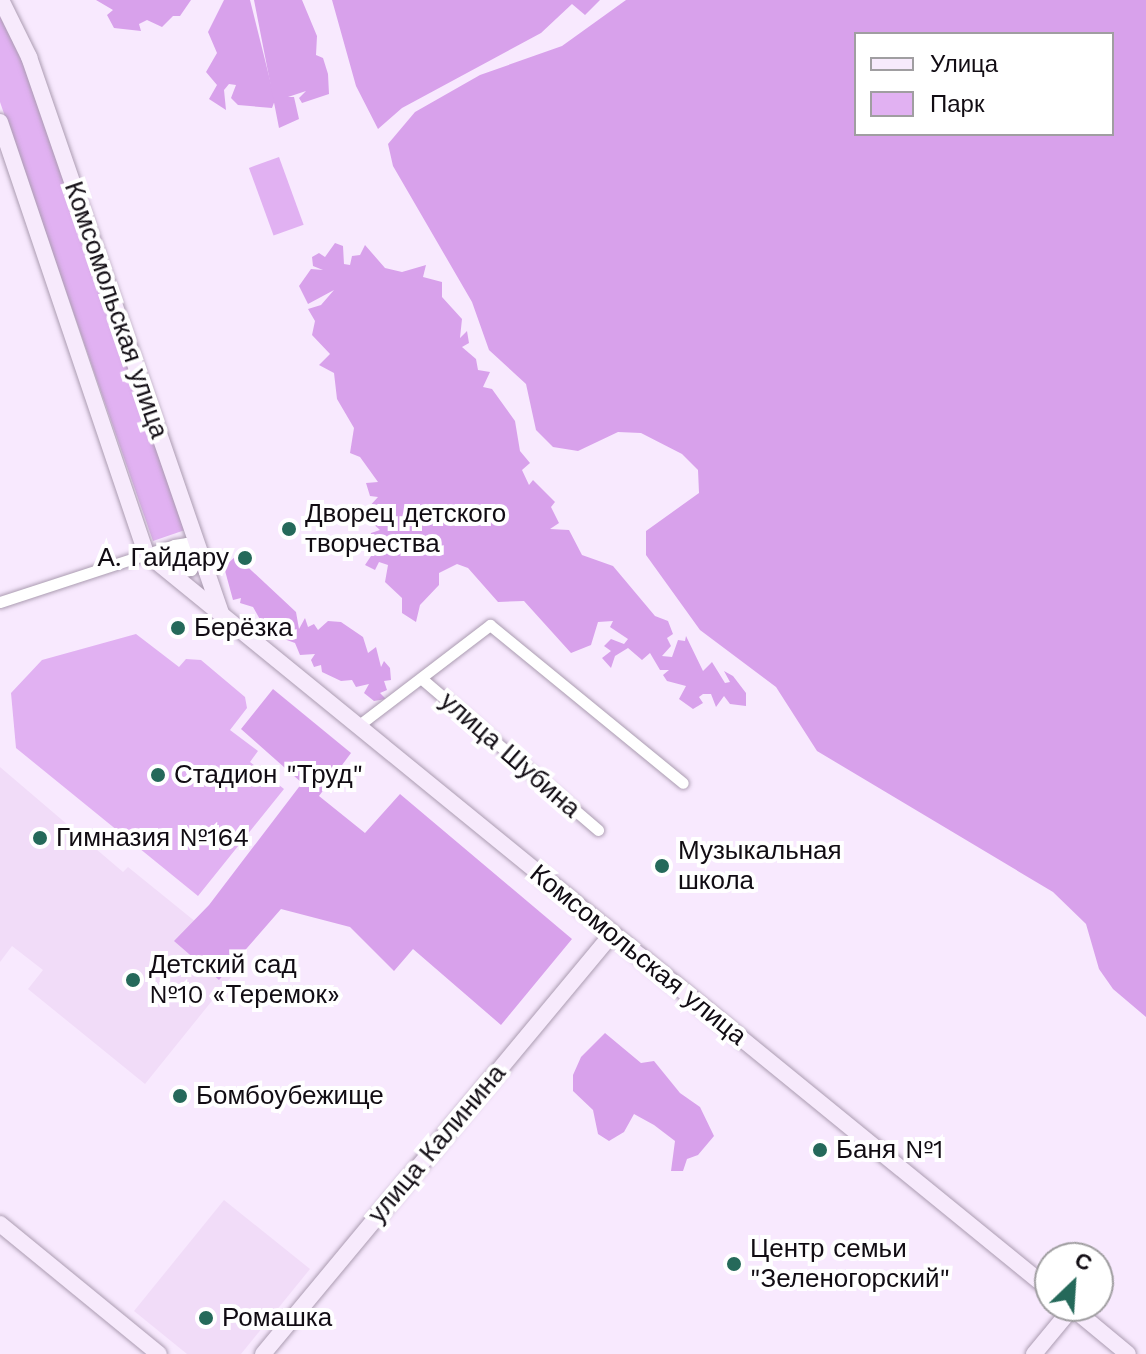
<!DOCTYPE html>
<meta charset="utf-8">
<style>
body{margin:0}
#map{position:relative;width:1146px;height:1354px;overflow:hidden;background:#f8e9fe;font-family:"Work Sans",sans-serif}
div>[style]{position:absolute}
.built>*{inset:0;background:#f1dcf8}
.green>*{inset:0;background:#e1b1f2;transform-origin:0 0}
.round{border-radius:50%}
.forest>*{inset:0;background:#d8a1eb}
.roads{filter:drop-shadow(0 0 2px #ab9cb1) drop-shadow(0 0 2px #ab9cb1)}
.street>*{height:11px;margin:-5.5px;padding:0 5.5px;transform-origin:5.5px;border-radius:5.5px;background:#fff}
.secondary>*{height:16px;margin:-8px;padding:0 8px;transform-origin:8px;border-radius:8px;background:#f7eafc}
.dots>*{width:22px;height:22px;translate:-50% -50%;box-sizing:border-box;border:4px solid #fff;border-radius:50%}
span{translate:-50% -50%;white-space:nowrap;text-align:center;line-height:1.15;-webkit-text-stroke:8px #fff;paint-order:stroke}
.street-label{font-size:26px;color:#110c13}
.poi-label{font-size:26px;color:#110c13}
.left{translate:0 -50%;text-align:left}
.right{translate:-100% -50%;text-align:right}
.legend{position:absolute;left:854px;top:32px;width:260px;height:104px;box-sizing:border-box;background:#fff;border:2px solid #a09ea1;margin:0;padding:10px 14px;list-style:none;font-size:24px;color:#110c13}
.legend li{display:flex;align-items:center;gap:16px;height:40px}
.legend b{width:40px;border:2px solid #a09ea1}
.north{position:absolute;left:1034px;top:1242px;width:80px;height:80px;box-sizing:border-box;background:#fff;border:2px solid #a09ea1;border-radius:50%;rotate:25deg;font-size:22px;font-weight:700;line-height:32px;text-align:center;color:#110c13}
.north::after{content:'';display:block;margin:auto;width:28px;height:36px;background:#25695a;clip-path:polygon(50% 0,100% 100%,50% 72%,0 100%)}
</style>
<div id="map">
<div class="built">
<i style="clip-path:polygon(0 767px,123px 872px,128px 867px,244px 961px,145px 1084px,28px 989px,43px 970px,12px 946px,0 962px)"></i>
<i style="clip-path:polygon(224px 1200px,310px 1269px,241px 1354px,187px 1354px,134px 1311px)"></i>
</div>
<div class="green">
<i style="clip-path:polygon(0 12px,14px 35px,185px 530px,153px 541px,0 102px)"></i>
<i style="left:279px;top:157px;width:72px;height:32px;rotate:70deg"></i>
<i class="round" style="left:172px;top:549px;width:18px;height:18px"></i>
<i style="clip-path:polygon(136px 634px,179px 667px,186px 659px,201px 660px,245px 697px,247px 708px,230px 730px,258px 751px,250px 762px,284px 789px,198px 896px,16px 748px,11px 693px,42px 660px)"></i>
</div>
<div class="forest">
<i style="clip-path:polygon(96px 0,191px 0,180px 16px,173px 16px,162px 27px,147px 20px,139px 24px,141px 31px,114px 28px,107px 15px,113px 10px)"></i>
<i style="clip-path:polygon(224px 0,250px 0,275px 100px,272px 108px,238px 105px,231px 98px,236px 85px,229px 84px,224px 90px,226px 110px,209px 99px,217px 85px,206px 72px,217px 53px,208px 32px)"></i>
<i style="clip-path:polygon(254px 0,302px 0,317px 36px,316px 55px,323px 58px,328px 74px,329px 94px,302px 103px,299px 98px,306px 91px,288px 97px,294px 97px,299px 119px,279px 128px)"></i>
<i style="clip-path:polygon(332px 0,600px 0,585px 15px,572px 4px,541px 33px,402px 108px,378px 129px,356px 86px)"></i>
<i style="clip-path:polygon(evenodd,626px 0,1146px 0,1146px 1017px,1113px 989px,1099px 969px,1086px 924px,1053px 892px,817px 751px,776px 687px,700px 630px,646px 555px,646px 531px,699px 493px,698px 470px,682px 454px,641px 433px,618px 432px,578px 451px,553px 447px,536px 430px,526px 384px,489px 350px,472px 302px,393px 166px,388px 144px,415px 112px,480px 75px,562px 46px,626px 0,856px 34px,1112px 34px,1112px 134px,856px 134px,856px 34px)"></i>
<i style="clip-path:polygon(335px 243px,343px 246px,344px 264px,350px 265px,352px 256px,360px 255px,365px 245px,385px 268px,402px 272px,426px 265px,423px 277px,442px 282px,442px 297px,462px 319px,460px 338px,467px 331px,469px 343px,462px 347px,476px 359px,478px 370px,490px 372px,483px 387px,492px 389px,515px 421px,520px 451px,530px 463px,522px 470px,529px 485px,533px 480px,555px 502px,551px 507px,559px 523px,550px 529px,569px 530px,582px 555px,613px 566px,655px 616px,668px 621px,673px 634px,667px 638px,671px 646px,662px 656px,672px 657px,678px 640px,685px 641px,686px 636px,703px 671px,712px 662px,725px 683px,730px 682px,724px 671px,733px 676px,746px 693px,746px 706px,730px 704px,724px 696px,716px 707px,711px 694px,703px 694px,699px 697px,703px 703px,693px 709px,679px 699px,686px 686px,667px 681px,663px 675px,669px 670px,660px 670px,650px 653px,642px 660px,628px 648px,615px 656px,611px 668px,602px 658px,611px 651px,604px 646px,611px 639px,624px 644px,628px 639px,610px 627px,613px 621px,598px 622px,591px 645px,571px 653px,524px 601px,498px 602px,468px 568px,457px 564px,439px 573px,439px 585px,420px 605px,416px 622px,402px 613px,402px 598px,385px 582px,388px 565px,379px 562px,375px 570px,365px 565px,373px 553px,368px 547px,371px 533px,380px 530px,370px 521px,379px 521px,379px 509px,367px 509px,378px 497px,370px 496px,366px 483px,378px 482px,360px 457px,350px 453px,354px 428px,337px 399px,334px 373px,319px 365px,330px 354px,312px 335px,315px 321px,308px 309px,321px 305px,334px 290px,308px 304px,299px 286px,311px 269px,323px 270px,313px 266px,312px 257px,319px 253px,325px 257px)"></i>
<i style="clip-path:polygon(236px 556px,296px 612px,299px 629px,305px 618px,308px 627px,314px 624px,318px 630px,328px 621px,341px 622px,363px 637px,368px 653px,376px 647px,381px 667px,384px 661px,390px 668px,391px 680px,384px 681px,387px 690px,380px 693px,386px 699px,374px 701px,364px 693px,369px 684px,356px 687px,352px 680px,341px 681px,322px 672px,321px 665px,314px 667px,311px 660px,315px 654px,300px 655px,295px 643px,284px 639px,283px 628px,279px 637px,276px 622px,262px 623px,253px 607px,240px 603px,241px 598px,233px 600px,224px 567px)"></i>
<i style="clip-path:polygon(273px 689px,351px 753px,319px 796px,365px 833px,400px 794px,572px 939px,501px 1025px,413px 949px,394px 971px,350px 927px,281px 909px,219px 980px,174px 941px,209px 905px,302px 783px,241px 729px)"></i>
<i style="clip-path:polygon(605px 1033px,641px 1063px,654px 1061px,680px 1093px,700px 1107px,714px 1136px,698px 1155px,687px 1159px,683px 1171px,671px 1171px,675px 1141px,654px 1125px,634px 1114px,624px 1132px,609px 1141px,598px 1134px,593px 1110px,573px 1091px,573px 1075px,581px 1057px)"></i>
</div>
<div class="roads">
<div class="street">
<i style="left:171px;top:573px;width:20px;rotate:-9deg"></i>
<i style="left:191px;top:570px;width:14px;rotate:-60deg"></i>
<i style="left:0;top:602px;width:183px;rotate:-18.1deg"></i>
<i style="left:174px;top:545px;width:13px;rotate:-9deg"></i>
<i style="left:187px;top:543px;width:12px;rotate:35deg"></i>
<i style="left:422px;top:679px;width:232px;rotate:40.6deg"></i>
<i style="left:359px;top:725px;width:165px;rotate:-37.4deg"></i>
<i style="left:490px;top:625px;width:249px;rotate:39.3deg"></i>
</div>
<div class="secondary">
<i style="left:1px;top:0;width:64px;rotate:63.8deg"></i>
<i style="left:29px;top:57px;width:588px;rotate:70.95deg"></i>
<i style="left:0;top:122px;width:455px;rotate:71.3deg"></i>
<i style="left:146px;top:553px;width:1166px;rotate:39.19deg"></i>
<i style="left:0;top:1224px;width:205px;rotate:39.3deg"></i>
<i style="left:1070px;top:1306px;width:75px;rotate:39.6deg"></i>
<i style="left:263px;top:1354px;width:546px;rotate:-50.28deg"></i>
<i style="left:1034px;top:1354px;width:60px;rotate:-50.4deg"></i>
</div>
</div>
<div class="dots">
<i style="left:289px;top:529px;background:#25695a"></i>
<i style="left:245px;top:558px;background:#25695a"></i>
<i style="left:178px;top:628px;background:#25695a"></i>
<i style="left:158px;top:775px;background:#25695a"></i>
<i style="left:40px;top:838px;background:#25695a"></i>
<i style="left:662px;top:866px;background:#25695a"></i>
<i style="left:133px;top:980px;background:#25695a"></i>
<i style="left:180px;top:1096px;background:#25695a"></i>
<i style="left:820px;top:1150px;background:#25695a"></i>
<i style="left:734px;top:1264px;background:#25695a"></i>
<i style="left:206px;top:1318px;background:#25695a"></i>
</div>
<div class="street-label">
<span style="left:116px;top:310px;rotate:71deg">Комсомольская улица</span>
<span style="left:510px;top:755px;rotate:41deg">улица Шубина</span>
<span style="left:638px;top:955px;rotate:39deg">Комсомольская улица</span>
<span style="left:437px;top:1144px;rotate:-50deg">улица Калинина</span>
</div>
<div class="poi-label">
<span class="left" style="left:305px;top:529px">Дворец детского<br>творчества</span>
<span class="right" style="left:229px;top:558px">А. Гайдару</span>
<span class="left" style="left:194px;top:628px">Берёзка</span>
<span class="left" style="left:174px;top:775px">Стадион "Труд"</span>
<span class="left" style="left:56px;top:838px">Гимназия №164</span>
<span class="left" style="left:678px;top:866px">Музыкальная<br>школа</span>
<span class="left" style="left:149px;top:980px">Детский сад<br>№10 «Теремок»</span>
<span class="left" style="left:196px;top:1096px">Бомбоубежище</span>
<span class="left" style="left:836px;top:1150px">Баня №1</span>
<span class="left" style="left:750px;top:1264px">Центр семьи<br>"Зеленогорский"</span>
<span class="left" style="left:222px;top:1318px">Ромашка</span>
</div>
<ul class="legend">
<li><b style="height:10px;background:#f7eafc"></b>Улица</li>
<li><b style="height:22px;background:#e1b1f2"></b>Парк</li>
</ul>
<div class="north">С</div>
</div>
